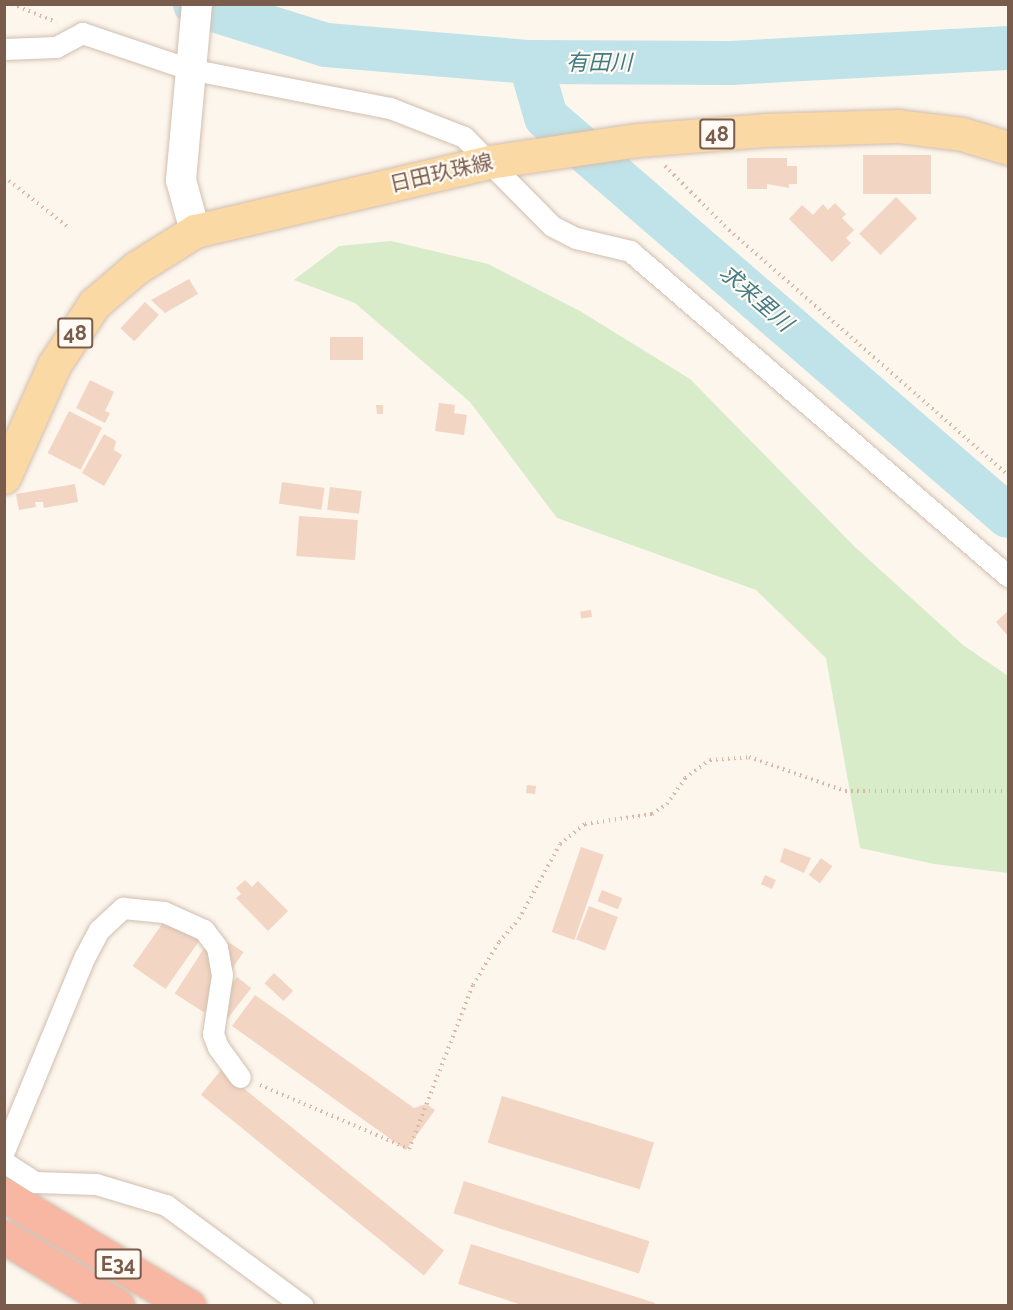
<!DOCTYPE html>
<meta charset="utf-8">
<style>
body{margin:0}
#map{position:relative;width:1013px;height:1310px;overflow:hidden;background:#fdf6ec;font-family:Raleway,"Noto Sans JP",sans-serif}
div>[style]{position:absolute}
.green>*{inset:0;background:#d8ecc9}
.river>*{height:44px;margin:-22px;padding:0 22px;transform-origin:22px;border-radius:22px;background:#bfe3e8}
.building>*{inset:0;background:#f3d5c3;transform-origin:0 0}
.path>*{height:4px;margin-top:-2px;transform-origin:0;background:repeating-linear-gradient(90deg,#d9b8a5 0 1.5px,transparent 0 6px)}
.roads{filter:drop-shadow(0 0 2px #d1beb0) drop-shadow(0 0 2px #d1beb0)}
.street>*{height:21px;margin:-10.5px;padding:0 10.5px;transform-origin:10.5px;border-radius:10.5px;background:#fff}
.secondary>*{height:30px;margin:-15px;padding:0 15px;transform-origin:15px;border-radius:15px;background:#fff}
.primary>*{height:33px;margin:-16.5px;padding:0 16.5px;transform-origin:16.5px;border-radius:16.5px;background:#fbd9a5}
.highway>*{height:33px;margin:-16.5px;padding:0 16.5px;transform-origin:16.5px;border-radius:16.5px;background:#f7b7a3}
span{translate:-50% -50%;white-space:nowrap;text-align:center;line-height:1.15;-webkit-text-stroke:4.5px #fffaf3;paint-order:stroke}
.shield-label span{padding:2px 4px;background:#fffaf3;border:2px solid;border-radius:4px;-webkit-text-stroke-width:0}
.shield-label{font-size:20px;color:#7a5c4d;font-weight:700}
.street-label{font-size:21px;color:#7a5c4d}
.water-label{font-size:22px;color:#437c86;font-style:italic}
.frame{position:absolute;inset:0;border:6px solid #7a5c4d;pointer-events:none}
</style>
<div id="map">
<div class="green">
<i style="clip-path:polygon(391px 241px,488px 264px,580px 311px,690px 379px,855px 547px,963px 645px,1008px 676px,1008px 873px,934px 864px,860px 848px,826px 658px,756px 590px,557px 518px,470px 402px,355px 303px,294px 280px,339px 246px)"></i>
</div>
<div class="river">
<i style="left:195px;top:4px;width:137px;rotate:17.4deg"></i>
<i style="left:326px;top:45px;width:205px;rotate:4.8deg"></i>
<i style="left:530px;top:62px;width:201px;rotate:0.3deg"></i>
<i style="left:731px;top:63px;width:277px;rotate:-3.1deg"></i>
<i style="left:530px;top:62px;width:57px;rotate:73.8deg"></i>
<i style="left:546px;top:117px;width:610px;rotate:40.82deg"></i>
</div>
<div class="building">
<i style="left:863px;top:155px;width:68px;height:39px"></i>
<i style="clip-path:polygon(747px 158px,787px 158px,787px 166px,797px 166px,797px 184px,789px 184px,789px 188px,767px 184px,767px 189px,747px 189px)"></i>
<i style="left:896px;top:197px;width:30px;height:52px;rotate:45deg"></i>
<i style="clip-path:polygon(835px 203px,846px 214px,842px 218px,854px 230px,846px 238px,851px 243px,832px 262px,789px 219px,802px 205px,813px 215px,823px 204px,828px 210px)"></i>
<i style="clip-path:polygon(189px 279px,198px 294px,165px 313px,151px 300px)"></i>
<i style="left:145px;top:302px;width:19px;height:36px;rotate:43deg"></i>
<i style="left:363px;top:337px;width:23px;height:33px;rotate:90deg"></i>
<i style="clip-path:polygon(90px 380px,114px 392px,105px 411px,110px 413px,105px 423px,76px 408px)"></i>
<i style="clip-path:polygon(439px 403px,455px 405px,454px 413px,467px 415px,464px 435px,435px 431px)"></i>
<i style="clip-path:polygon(376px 405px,383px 405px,383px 414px,377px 414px)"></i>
<i style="left:69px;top:411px;width:37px;height:47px;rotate:27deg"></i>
<i style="clip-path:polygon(104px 434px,116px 441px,114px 450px,122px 455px,104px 486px,82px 473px)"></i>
<i style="left:282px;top:482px;width:43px;height:22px;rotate:8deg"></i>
<i style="clip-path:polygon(75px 484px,78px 502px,44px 508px,43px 502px,35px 502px,36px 507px,19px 510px,16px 494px)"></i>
<i style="left:330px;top:487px;width:32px;height:23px;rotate:7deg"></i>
<i style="left:299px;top:516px;width:59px;height:40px;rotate:4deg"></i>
<i style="left:591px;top:610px;width:7px;height:11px;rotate:82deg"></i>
<i style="clip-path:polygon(1008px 611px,1008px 636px,996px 622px)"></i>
<i style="left:527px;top:785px;width:9px;height:8px;rotate:6deg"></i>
<i style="left:581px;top:847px;width:24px;height:90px;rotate:19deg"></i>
<i style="clip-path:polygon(784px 848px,811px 858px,804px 873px,780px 862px)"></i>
<i style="left:821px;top:858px;width:14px;height:21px;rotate:36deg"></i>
<i style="left:765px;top:875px;width:12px;height:10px;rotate:24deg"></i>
<i style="clip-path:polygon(245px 880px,252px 887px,258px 881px,288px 911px,268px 931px,236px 898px,241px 894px,236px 888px)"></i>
<i style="left:602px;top:890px;width:22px;height:12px;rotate:22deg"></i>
<i style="left:589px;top:906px;width:31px;height:36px;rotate:21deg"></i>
<i style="left:174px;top:907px;width:40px;height:72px;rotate:35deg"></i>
<i style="left:214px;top:933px;width:35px;height:72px;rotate:33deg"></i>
<i style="left:274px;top:973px;width:26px;height:14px;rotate:43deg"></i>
<i style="left:237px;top:977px;width:18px;height:48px;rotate:38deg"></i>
<i style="clip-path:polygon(255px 995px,414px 1108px,426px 1104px,435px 1110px,406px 1150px,232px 1026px)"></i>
<i style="left:221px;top:1070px;width:287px;height:32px;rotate:39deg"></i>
<i style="left:502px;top:1096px;width:159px;height:49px;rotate:17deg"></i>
<i style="left:464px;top:1181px;width:195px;height:34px;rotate:18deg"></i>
<i style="clip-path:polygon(471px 1244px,655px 1303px,654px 1306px,525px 1306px,458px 1284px)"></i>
</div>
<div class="path">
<i style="left:12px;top:4px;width:48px;rotate:22.2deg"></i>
<i style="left:665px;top:166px;width:91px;rotate:45deg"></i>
<i style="left:729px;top:230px;width:371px;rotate:41.3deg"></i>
<i style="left:4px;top:177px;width:81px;rotate:38deg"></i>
<i style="left:260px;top:1085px;width:162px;rotate:23.2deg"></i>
<i style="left:409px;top:1149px;width:176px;rotate:-68.7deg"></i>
<i style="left:473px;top:985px;width:50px;rotate:-58.8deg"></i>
<i style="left:499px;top:942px;width:30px;rotate:-49deg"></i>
<i style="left:519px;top:919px;width:85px;rotate:-61.3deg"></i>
<i style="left:560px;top:844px;width:32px;rotate:-39deg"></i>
<i style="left:585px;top:824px;width:68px;rotate:-8.5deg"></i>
<i style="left:652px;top:814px;width:18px;rotate:-34deg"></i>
<i style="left:667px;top:804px;width:32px;rotate:-55deg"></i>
<i style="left:685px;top:778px;width:31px;rotate:-36deg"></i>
<i style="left:710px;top:760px;width:39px;rotate:-4deg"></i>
<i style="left:749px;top:757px;width:102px;rotate:19.5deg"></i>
<i style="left:845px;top:791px;width:163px"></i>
</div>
<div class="roads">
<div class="street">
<i style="left:4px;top:49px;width:52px;rotate:-2.2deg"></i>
<i style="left:56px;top:47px;width:30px;rotate:-28deg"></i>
<i style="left:82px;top:33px;width:113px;rotate:18.6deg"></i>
<i style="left:189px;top:69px;width:205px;rotate:11deg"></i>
<i style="left:390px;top:108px;width:79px;rotate:21.4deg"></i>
<i style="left:464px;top:137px;width:125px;rotate:45.3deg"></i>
<i style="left:552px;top:226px;width:27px;rotate:27deg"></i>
<i style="left:576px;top:238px;width:56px;rotate:13.5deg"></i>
<i style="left:630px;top:251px;width:499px;rotate:40.7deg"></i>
<i style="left:4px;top:1151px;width:209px;rotate:-67.5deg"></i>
<i style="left:84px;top:958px;width:32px;rotate:-62deg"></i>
<i style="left:99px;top:930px;width:33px;rotate:-43deg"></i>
<i style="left:123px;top:908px;width:41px;rotate:5.6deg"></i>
<i style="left:164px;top:912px;width:44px;rotate:24.2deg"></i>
<i style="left:204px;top:930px;width:21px;rotate:53deg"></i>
<i style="left:217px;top:947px;width:28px;rotate:80deg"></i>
<i style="left:222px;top:975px;width:60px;rotate:98.7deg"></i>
<i style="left:213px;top:1034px;width:14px;rotate:69deg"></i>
<i style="left:218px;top:1047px;width:37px;rotate:54deg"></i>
<i style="left:4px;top:1162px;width:37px;rotate:33deg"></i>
<i style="left:35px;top:1182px;width:61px;rotate:1.9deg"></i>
<i style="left:96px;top:1184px;width:73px;rotate:16.7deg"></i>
<i style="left:166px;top:1205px;width:170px;rotate:36.4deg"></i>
</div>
<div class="secondary">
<i style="left:195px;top:231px;width:53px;rotate:-105.4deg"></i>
<i style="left:181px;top:180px;width:177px;rotate:-84.8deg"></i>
</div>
<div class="primary">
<i style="left:4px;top:477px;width:123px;rotate:-65.9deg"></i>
<i style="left:54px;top:365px;width:73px;rotate:-56.7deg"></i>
<i style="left:94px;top:304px;width:55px;rotate:-40.6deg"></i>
<i style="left:136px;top:268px;width:70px;rotate:-32.1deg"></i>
<i style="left:195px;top:231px;width:302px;rotate:-13.2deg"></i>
<i style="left:489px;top:162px;width:151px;rotate:-8.4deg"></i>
<i style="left:638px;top:140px;width:126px;rotate:-4.5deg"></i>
<i style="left:764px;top:130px;width:134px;rotate:-1.7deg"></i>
<i style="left:898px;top:126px;width:64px;rotate:7.1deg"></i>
<i style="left:962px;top:134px;width:48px;rotate:16.9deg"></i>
</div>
<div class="highway">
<i style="left:4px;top:1195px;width:216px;rotate:31deg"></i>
<i style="left:4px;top:1237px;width:133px;rotate:31.2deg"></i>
</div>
</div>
<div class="shield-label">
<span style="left:717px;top:134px">48</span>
<span style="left:75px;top:333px">48</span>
<span style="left:118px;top:1264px">E34</span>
</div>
<div class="street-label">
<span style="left:441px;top:173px;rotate:-13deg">日田玖珠線</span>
</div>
<div class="water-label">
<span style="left:599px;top:63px">有田川</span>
<span style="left:756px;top:298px;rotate:41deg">求来里川</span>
</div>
<div class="frame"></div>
</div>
